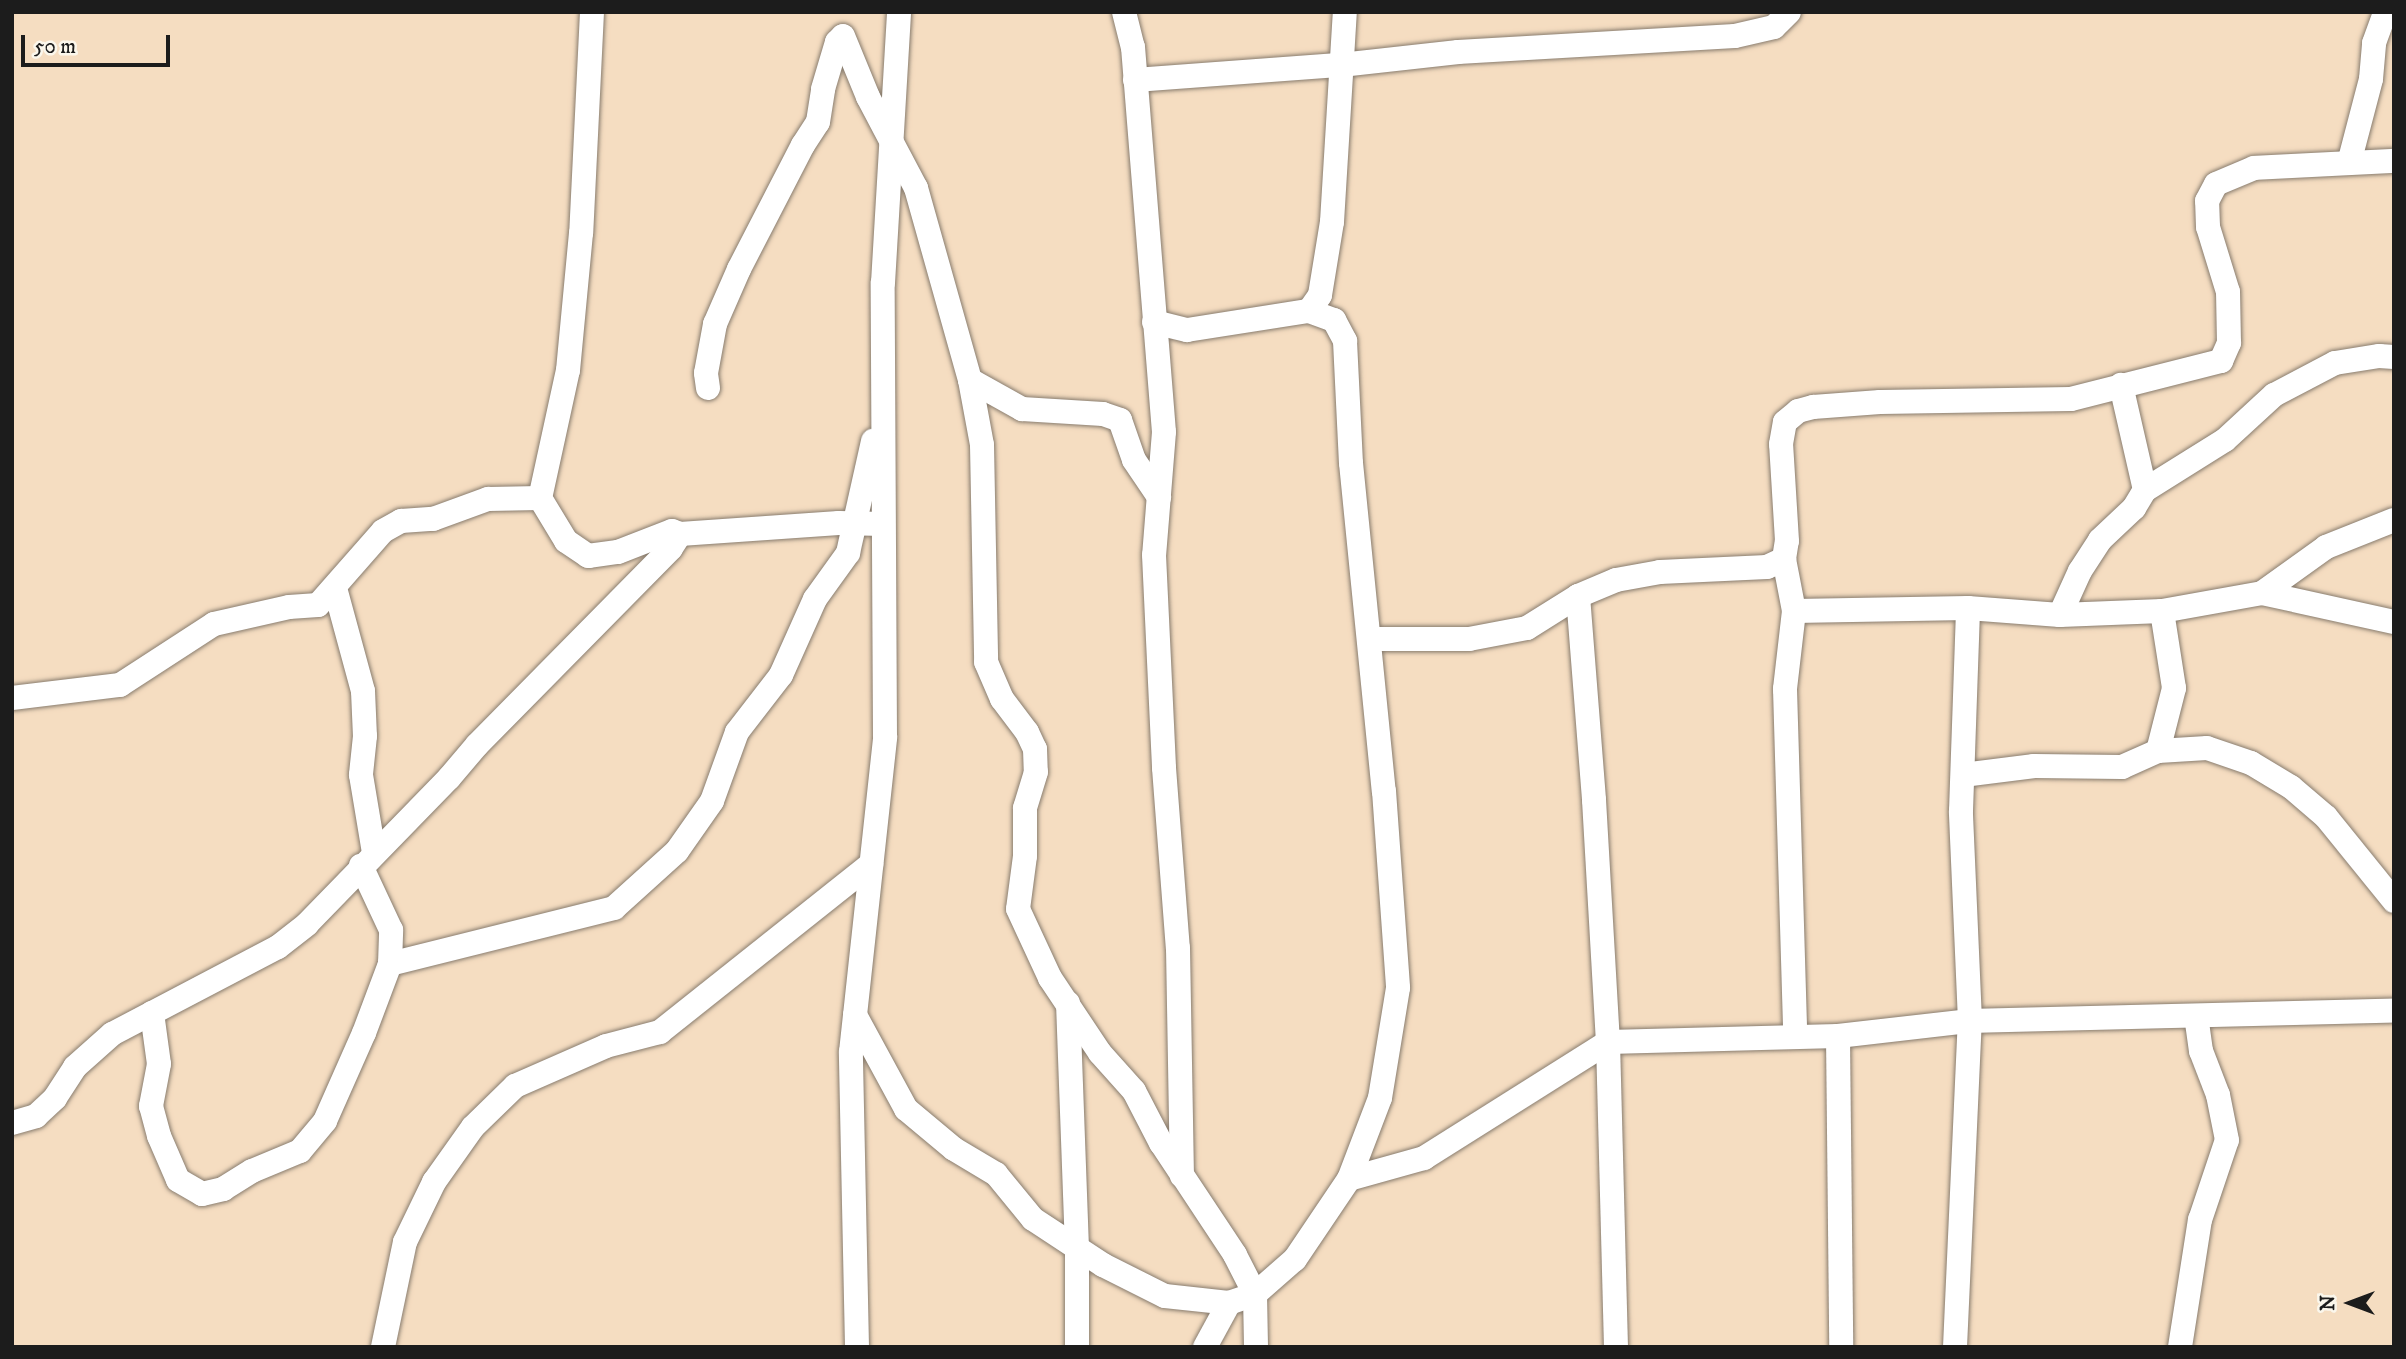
<!DOCTYPE html>
<style>
body{margin:0}
#map{position:relative;width:2406px;height:1359px;overflow:hidden;background:#f5ddc1;font-family:"IM FELL DW Pica",serif}
div>[style]{position:absolute}
.roads{filter:drop-shadow(0 0 2px #887c6e) drop-shadow(0 0 2px #887c6e)}
.street>*{height:24px;margin:-12px;padding:0 12px;transform-origin:12px;border-radius:12px;background:#fff}
span{translate:-50% -50%;white-space:nowrap;text-align:center;line-height:1.15;-webkit-text-stroke:5px #fbf7ec;paint-order:stroke}
.frame{position:absolute;inset:0;border:14px solid #1c1c1c;pointer-events:none}
.north{position:absolute;left:2315px;top:1268px;width:70px;height:70px;-webkit-text-stroke:5px #fbf7ec;paint-order:stroke;rotate:270deg;font-size:19px;font-weight:700;line-height:28px;text-align:center;color:#1c1c1c}
.north::after{content:'';display:block;margin:auto;width:24px;height:32px;background:#1c1c1c;clip-path:polygon(50% 0,100% 100%,50% 72%,0 100%)}
.scale{position:absolute;left:21px;top:35px;width:149px;height:32px;box-sizing:border-box;border:4px solid #1c1c1c;border-top:0;padding-left:9px;font-size:21px;line-height:24px;white-space:nowrap;color:#1c1c1c;-webkit-text-stroke:5px #fbf7ec;paint-order:stroke}
</style>
<div id="map">
<div class="roads">
<div class="street">
<i style="left:592px;top:12px;width:221px;rotate:92.8deg"></i>
<i style="left:581px;top:233px;width:138px;rotate:95.4deg"></i>
<i style="left:568px;top:370px;width:131px;rotate:102.3deg"></i>
<i style="left:540px;top:498px;width:50px;rotate:58.8deg"></i>
<i style="left:566px;top:541px;width:27px;rotate:34deg"></i>
<i style="left:588px;top:556px;width:30px;rotate:-8deg"></i>
<i style="left:618px;top:552px;width:58px;rotate:-21.3deg"></i>
<i style="left:672px;top:531px;width:9px;rotate:21deg"></i>
<i style="left:680px;top:534px;width:159px;rotate:-4deg"></i>
<i style="left:839px;top:523px;width:44px;rotate:1.3deg"></i>
<i style="left:1124px;top:12px;width:36px;rotate:76deg"></i>
<i style="left:1133px;top:47px;width:386px;rotate:85.4deg"></i>
<i style="left:1164px;top:432px;width:123px;rotate:94.6deg"></i>
<i style="left:1154px;top:555px;width:213px;rotate:87.3deg"></i>
<i style="left:1164px;top:768px;width:181px;rotate:85.6deg"></i>
<i style="left:1178px;top:948px;width:228px;rotate:89deg"></i>
<i style="left:843px;top:36px;width:66px;rotate:67.7deg"></i>
<i style="left:868px;top:97px;width:103px;rotate:62.2deg"></i>
<i style="left:916px;top:188px;width:199px;rotate:74.3deg"></i>
<i style="left:970px;top:380px;width:66px;rotate:79.5deg"></i>
<i style="left:982px;top:445px;width:217px;rotate:88.9deg"></i>
<i style="left:986px;top:662px;width:40px;rotate:66.6deg"></i>
<i style="left:1002px;top:699px;width:41px;rotate:52.9deg"></i>
<i style="left:1027px;top:732px;width:19px;rotate:65deg"></i>
<i style="left:1035px;top:749px;width:23px;rotate:88deg"></i>
<i style="left:1036px;top:772px;width:38px;rotate:107deg"></i>
<i style="left:1025px;top:808px;width:48px;rotate:90deg"></i>
<i style="left:1025px;top:856px;width:53px;rotate:97.5deg"></i>
<i style="left:1018px;top:909px;width:76px;rotate:65.1deg"></i>
<i style="left:1050px;top:978px;width:90px;rotate:56.3deg"></i>
<i style="left:1100px;top:1053px;width:51px;rotate:48.2deg"></i>
<i style="left:1134px;top:1091px;width:59px;rotate:62.6deg"></i>
<i style="left:1161px;top:1143px;width:134px;rotate:56.5deg"></i>
<i style="left:1235px;top:1255px;width:44px;rotate:62.9deg"></i>
<i style="left:1255px;top:1294px;width:53px;rotate:88.9deg"></i>
<i style="left:1135px;top:80px;width:207px;rotate:-4.2deg"></i>
<i style="left:1341px;top:65px;width:118px;rotate:-6.3deg"></i>
<i style="left:1458px;top:52px;width:277px;rotate:-3.3deg"></i>
<i style="left:1735px;top:36px;width:40px;rotate:-13deg"></i>
<i style="left:1774px;top:27px;width:21px;rotate:-45deg"></i>
<i style="left:2349px;top:163px;width:87px;rotate:-75.3deg"></i>
<i style="left:2371px;top:79px;width:36px;rotate:-85deg"></i>
<i style="left:2374px;top:43px;width:33px;rotate:-70deg"></i>
<i style="left:1309px;top:311px;width:19px;rotate:-55deg"></i>
<i style="left:1320px;top:295px;width:74px;rotate:-80.7deg"></i>
<i style="left:1332px;top:222px;width:210px;rotate:-86.5deg"></i>
<i style="left:1154px;top:322px;width:34px;rotate:14deg"></i>
<i style="left:1187px;top:330px;width:123px;rotate:-8.9deg"></i>
<i style="left:1309px;top:311px;width:27px;rotate:20deg"></i>
<i style="left:1334px;top:320px;width:24px;rotate:62deg"></i>
<i style="left:1345px;top:341px;width:122px;rotate:87.2deg"></i>
<i style="left:1351px;top:463px;width:330px;rotate:84.3deg"></i>
<i style="left:1384px;top:791px;width:197px;rotate:85.9deg"></i>
<i style="left:1398px;top:988px;width:111px;rotate:99.3deg"></i>
<i style="left:1380px;top:1098px;width:87px;rotate:110.9deg"></i>
<i style="left:1349px;top:1179px;width:97px;rotate:124deg"></i>
<i style="left:1295px;top:1259px;width:53px;rotate:138.8deg"></i>
<i style="left:1255px;top:1294px;width:28px;rotate:161deg"></i>
<i style="left:1229px;top:1303px;width:50px;rotate:118.6deg"></i>
<i style="left:970px;top:380px;width:60px;rotate:29.1deg"></i>
<i style="left:1022px;top:409px;width:81px;rotate:3.5deg"></i>
<i style="left:1103px;top:414px;width:18px;rotate:19deg"></i>
<i style="left:1120px;top:420px;width:42px;rotate:70.7deg"></i>
<i style="left:1134px;top:460px;width:45px;rotate:56deg"></i>
<i style="left:708px;top:388px;width:15px;rotate:-98deg"></i>
<i style="left:706px;top:373px;width:50px;rotate:-79.6deg"></i>
<i style="left:715px;top:324px;width:60px;rotate:-66.4deg"></i>
<i style="left:739px;top:269px;width:140px;rotate:-62.7deg"></i>
<i style="left:803px;top:145px;width:27px;rotate:-57deg"></i>
<i style="left:818px;top:122px;width:33px;rotate:-81deg"></i>
<i style="left:823px;top:89px;width:49px;rotate:-73.4deg"></i>
<i style="left:837px;top:42px;width:8px;rotate:-45deg"></i>
<i style="left:2145px;top:490px;width:94px;rotate:-32deg"></i>
<i style="left:2225px;top:440px;width:67px;rotate:-42.6deg"></i>
<i style="left:2274px;top:395px;width:69px;rotate:-27.7deg"></i>
<i style="left:2335px;top:363px;width:45px;rotate:-9deg"></i>
<i style="left:2379px;top:356px;width:15px;rotate:4deg"></i>
<i style="left:1784px;top:559px;width:53px;rotate:79.1deg"></i>
<i style="left:1794px;top:611px;width:79px;rotate:96.6deg"></i>
<i style="left:1785px;top:689px;width:347px;rotate:88.3deg"></i>
<i style="left:335px;top:588px;width:107px;rotate:74.8deg"></i>
<i style="left:363px;top:691px;width:45px;rotate:87.5deg"></i>
<i style="left:365px;top:736px;width:39px;rotate:96deg"></i>
<i style="left:361px;top:775px;width:79px;rotate:80.5deg"></i>
<i style="left:2262px;top:593px;width:79px;rotate:-35.7deg"></i>
<i style="left:2326px;top:547px;width:73px;rotate:-21.7deg"></i>
<i style="left:1578px;top:596px;width:205px;rotate:85.5deg"></i>
<i style="left:1594px;top:800px;width:242px;rotate:86.7deg"></i>
<i style="left:1608px;top:1042px;width:305px;rotate:88.5deg"></i>
<i style="left:1794px;top:611px;width:174px;rotate:-1deg"></i>
<i style="left:1968px;top:608px;width:92px;rotate:4.4deg"></i>
<i style="left:2060px;top:615px;width:102px;rotate:-2.2deg"></i>
<i style="left:2162px;top:611px;width:102px;rotate:-10.2deg"></i>
<i style="left:2262px;top:593px;width:135px;rotate:12.4deg"></i>
<i style="left:2060px;top:615px;width:48px;rotate:-65.6deg"></i>
<i style="left:2080px;top:571px;width:37px;rotate:-57deg"></i>
<i style="left:2100px;top:540px;width:47px;rotate:-43.3deg"></i>
<i style="left:2134px;top:508px;width:21px;rotate:-59deg"></i>
<i style="left:2145px;top:490px;width:108px;rotate:-102.9deg"></i>
<i style="left:1369px;top:639px;width:100px"></i>
<i style="left:1469px;top:639px;width:59px;rotate:-10.7deg"></i>
<i style="left:1527px;top:628px;width:60px;rotate:-32.1deg"></i>
<i style="left:1578px;top:596px;width:41px;rotate:-22.8deg"></i>
<i style="left:1616px;top:580px;width:45px;rotate:-10.3deg"></i>
<i style="left:1660px;top:572px;width:107px;rotate:-2.7deg"></i>
<i style="left:1767px;top:567px;width:19px;rotate:-25deg"></i>
<i style="left:1784px;top:559px;width:18px;rotate:-81deg"></i>
<i style="left:1787px;top:541px;width:97px;rotate:-93.5deg"></i>
<i style="left:1781px;top:444px;width:22px;rotate:-80deg"></i>
<i style="left:1785px;top:422px;width:17px;rotate:-40deg"></i>
<i style="left:1798px;top:411px;width:16px;rotate:-15deg"></i>
<i style="left:1813px;top:407px;width:67px;rotate:-4.3deg"></i>
<i style="left:1880px;top:402px;width:191px;rotate:-0.9deg"></i>
<i style="left:2071px;top:399px;width:155px;rotate:-14.2deg"></i>
<i style="left:2221px;top:361px;width:20px;rotate:-66deg"></i>
<i style="left:2229px;top:343px;width:51px;rotate:-91.1deg"></i>
<i style="left:2228px;top:292px;width:68px;rotate:-107.1deg"></i>
<i style="left:2208px;top:227px;width:26px;rotate:-92deg"></i>
<i style="left:2207px;top:201px;width:19px;rotate:-62deg"></i>
<i style="left:2216px;top:184px;width:41px;rotate:-22.8deg"></i>
<i style="left:2254px;top:168px;width:140px;rotate:-2.9deg"></i>
<i style="left:12px;top:698px;width:109px;rotate:-6.9deg"></i>
<i style="left:120px;top:685px;width:112px;rotate:-33deg"></i>
<i style="left:214px;top:624px;width:77px;rotate:-12.8deg"></i>
<i style="left:289px;top:607px;width:29px;rotate:-4deg"></i>
<i style="left:318px;top:605px;width:98px;rotate:-48.7deg"></i>
<i style="left:383px;top:531px;width:21px;rotate:-29deg"></i>
<i style="left:401px;top:521px;width:32px;rotate:-4deg"></i>
<i style="left:433px;top:519px;width:59px;rotate:-20deg"></i>
<i style="left:488px;top:499px;width:52px;rotate:-1.1deg"></i>
<i style="left:2158px;top:751px;width:49px;rotate:-3.5deg"></i>
<i style="left:2207px;top:748px;width:46px;rotate:18.8deg"></i>
<i style="left:2251px;top:763px;width:47px;rotate:31deg"></i>
<i style="left:2291px;top:787px;width:46px;rotate:40.6deg"></i>
<i style="left:2326px;top:817px;width:108px;rotate:51deg"></i>
<i style="left:1963px;top:775px;width:72px;rotate:-7.2deg"></i>
<i style="left:2034px;top:766px;width:88px;rotate:0.7deg"></i>
<i style="left:2122px;top:767px;width:39px;rotate:-24deg"></i>
<i style="left:2158px;top:751px;width:65px;rotate:-75.7deg"></i>
<i style="left:2174px;top:688px;width:78px;rotate:-98.9deg"></i>
<i style="left:390px;top:964px;width:231px;rotate:-14deg"></i>
<i style="left:614px;top:908px;width:85px;rotate:-42.1deg"></i>
<i style="left:677px;top:851px;width:61px;rotate:-55deg"></i>
<i style="left:712px;top:801px;width:73px;rotate:-70.1deg"></i>
<i style="left:737px;top:732px;width:72px;rotate:-52.3deg"></i>
<i style="left:781px;top:675px;width:83px;rotate:-65.9deg"></i>
<i style="left:815px;top:599px;width:57px;rotate:-54.3deg"></i>
<i style="left:848px;top:553px;width:115px;rotate:-77.4deg"></i>
<i style="left:1068px;top:1003px;width:247px;rotate:87.9deg"></i>
<i style="left:1077px;top:1250px;width:97px;rotate:90deg"></i>
<i style="left:152px;top:1013px;width:51px;rotate:82.2deg"></i>
<i style="left:159px;top:1064px;width:43px;rotate:100.8deg"></i>
<i style="left:151px;top:1106px;width:31px;rotate:75deg"></i>
<i style="left:159px;top:1136px;width:48px;rotate:66.6deg"></i>
<i style="left:178px;top:1180px;width:28px;rotate:30deg"></i>
<i style="left:202px;top:1194px;width:22px;rotate:-13deg"></i>
<i style="left:223px;top:1189px;width:34px;rotate:-32deg"></i>
<i style="left:252px;top:1171px;width:52px;rotate:-22.6deg"></i>
<i style="left:300px;top:1151px;width:39px;rotate:-50deg"></i>
<i style="left:325px;top:1121px;width:96px;rotate:-66.1deg"></i>
<i style="left:364px;top:1033px;width:74px;rotate:-69.4deg"></i>
<i style="left:390px;top:964px;width:34px;rotate:-88deg"></i>
<i style="left:391px;top:930px;width:71px;rotate:-115.1deg"></i>
<i style="left:855px;top:1015px;width:107px;rotate:61.5deg"></i>
<i style="left:906px;top:1109px;width:62px;rotate:39.8deg"></i>
<i style="left:954px;top:1149px;width:49px;rotate:30.8deg"></i>
<i style="left:996px;top:1174px;width:58px;rotate:50.6deg"></i>
<i style="left:1033px;top:1219px;width:84px;rotate:33.3deg"></i>
<i style="left:1103px;top:1265px;width:69px;rotate:26.6deg"></i>
<i style="left:1165px;top:1296px;width:64px;rotate:6.2deg"></i>
<i style="left:1838px;top:1036px;width:311px;rotate:89.4deg"></i>
<i style="left:12px;top:1123px;width:25px;rotate:-16deg"></i>
<i style="left:36px;top:1116px;width:26px;rotate:-43deg"></i>
<i style="left:55px;top:1098px;width:37px;rotate:-57deg"></i>
<i style="left:75px;top:1067px;width:50px;rotate:-41.7deg"></i>
<i style="left:112px;top:1034px;width:187px;rotate:-27.7deg"></i>
<i style="left:278px;top:947px;width:37px;rotate:-38deg"></i>
<i style="left:307px;top:924px;width:204px;rotate:-45.8deg"></i>
<i style="left:449px;top:778px;width:43px;rotate:-49.7deg"></i>
<i style="left:477px;top:745px;width:276px;rotate:-45.4deg"></i>
<i style="left:671px;top:548px;width:17px;rotate:-57deg"></i>
<i style="left:1349px;top:1179px;width:78px;rotate:-15.6deg"></i>
<i style="left:1424px;top:1158px;width:218px;rotate:-32.2deg"></i>
<i style="left:1608px;top:1042px;width:230px;rotate:-1.5deg"></i>
<i style="left:1838px;top:1036px;width:133px;rotate:-6.5deg"></i>
<i style="left:1970px;top:1021px;width:424px;rotate:-1.4deg"></i>
<i style="left:383px;top:1347px;width:107px;rotate:-78.2deg"></i>
<i style="left:405px;top:1242px;width:67px;rotate:-64.2deg"></i>
<i style="left:434px;top:1182px;width:67px;rotate:-54.7deg"></i>
<i style="left:473px;top:1127px;width:59px;rotate:-44.3deg"></i>
<i style="left:515px;top:1086px;width:99px;rotate:-23.7deg"></i>
<i style="left:606px;top:1046px;width:56px;rotate:-14.5deg"></i>
<i style="left:660px;top:1032px;width:270px;rotate:-38.5deg"></i>
<i style="left:857px;top:1347px;width:295px;rotate:-91.2deg"></i>
<i style="left:851px;top:1052px;width:317px;rotate:-83.8deg"></i>
<i style="left:885px;top:737px;width:454px;rotate:-90.3deg"></i>
<i style="left:883px;top:283px;width:271px;rotate:-86.6deg"></i>
<i style="left:1955px;top:1347px;width:326px;rotate:-87.4deg"></i>
<i style="left:1970px;top:1021px;width:210px;rotate:-92.5deg"></i>
<i style="left:1961px;top:811px;width:203px;rotate:-88deg"></i>
<i style="left:2180px;top:1347px;width:129px;rotate:-81.1deg"></i>
<i style="left:2200px;top:1220px;width:84px;rotate:-71.4deg"></i>
<i style="left:2227px;top:1140px;width:46px;rotate:-101.3deg"></i>
<i style="left:2218px;top:1095px;width:47px;rotate:-111.1deg"></i>
<i style="left:2201px;top:1051px;width:34px;rotate:-98deg"></i>
</div>
</div>
<div class="frame"></div>
<div class="north">N</div>
<div class="scale">50 m</div>
</div>
